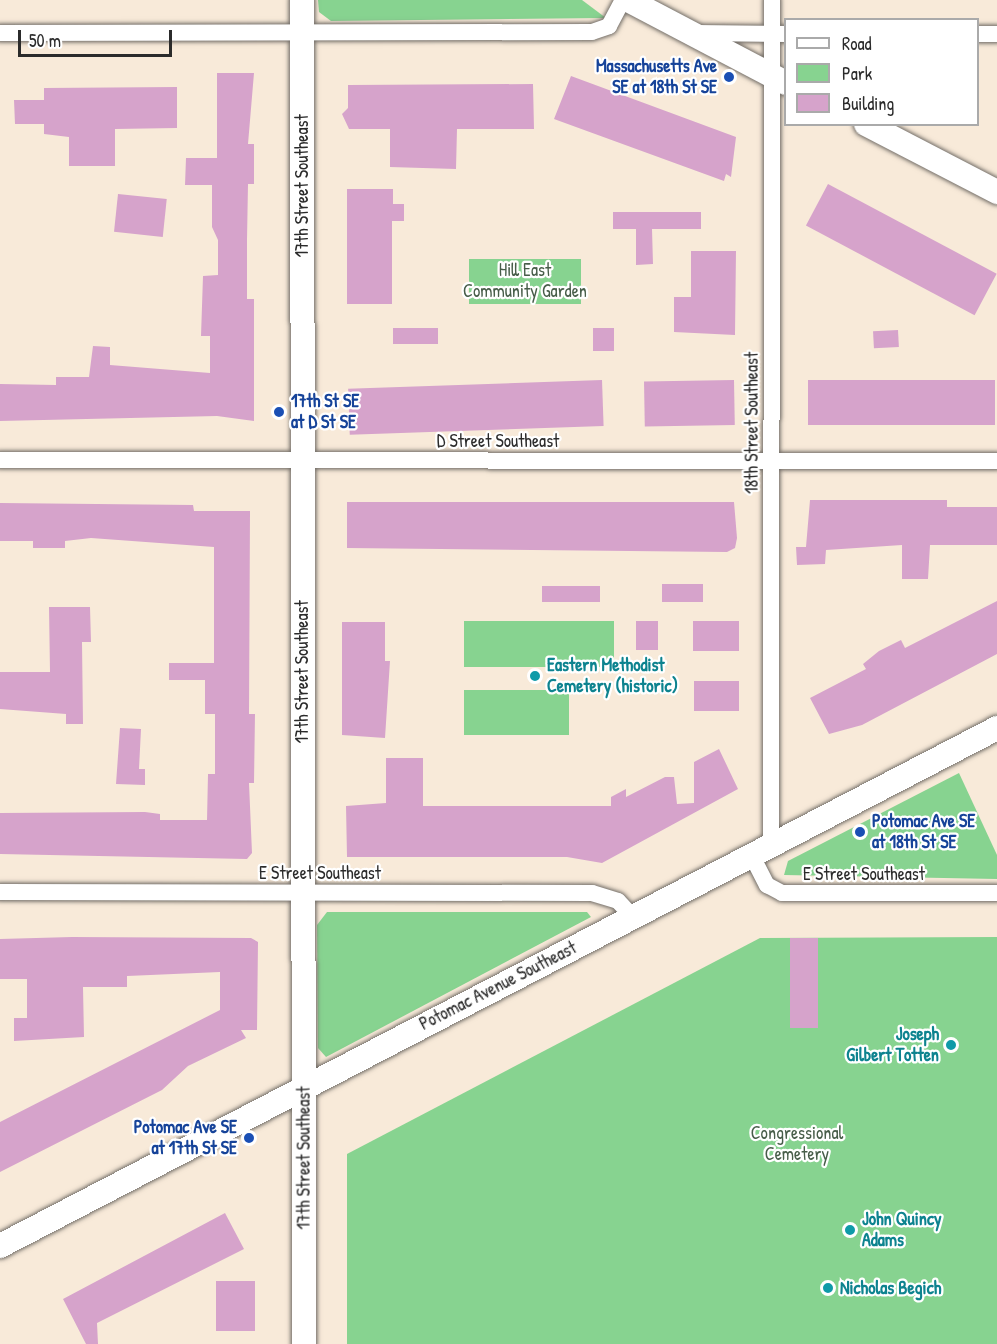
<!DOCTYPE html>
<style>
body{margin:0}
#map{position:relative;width:997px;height:1344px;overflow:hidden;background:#f8ead9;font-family:"Patrick Hand",sans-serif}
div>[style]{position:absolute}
.green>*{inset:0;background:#87d390;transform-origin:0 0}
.building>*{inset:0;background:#d6a3cb;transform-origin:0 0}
.roads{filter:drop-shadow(0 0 2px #736e68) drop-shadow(0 0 2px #736e68)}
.street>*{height:16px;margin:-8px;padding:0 8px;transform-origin:8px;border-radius:8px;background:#fff}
.secondary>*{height:24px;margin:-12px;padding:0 12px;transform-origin:12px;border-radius:12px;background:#fff}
.dots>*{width:16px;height:16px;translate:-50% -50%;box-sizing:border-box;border:3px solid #fff;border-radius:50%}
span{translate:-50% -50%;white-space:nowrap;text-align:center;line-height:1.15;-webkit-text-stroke:4.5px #fff;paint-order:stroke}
.transit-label{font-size:18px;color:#164399;font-weight:700}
.right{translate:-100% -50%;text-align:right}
.left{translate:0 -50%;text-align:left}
.street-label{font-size:18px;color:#2b2b2b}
.park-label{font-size:18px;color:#475d49}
.culture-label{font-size:18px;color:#0d838f;font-weight:700}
.legend{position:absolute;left:784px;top:18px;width:195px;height:108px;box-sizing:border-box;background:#fff;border:2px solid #aaa;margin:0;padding:8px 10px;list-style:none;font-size:18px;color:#2b2b2b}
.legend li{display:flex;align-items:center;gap:12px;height:30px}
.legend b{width:30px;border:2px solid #aaa}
.scale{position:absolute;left:18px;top:30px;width:154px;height:27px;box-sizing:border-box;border:3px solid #2b2b2b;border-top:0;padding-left:8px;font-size:18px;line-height:21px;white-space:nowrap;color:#2b2b2b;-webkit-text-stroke:4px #fff;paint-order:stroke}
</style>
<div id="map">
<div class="green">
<i style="clip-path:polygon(318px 0,582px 0,606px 18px,331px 21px,319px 12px)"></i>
<i style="left:469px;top:259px;width:112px;height:45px"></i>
<i style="clip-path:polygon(464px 621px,614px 621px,614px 663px,612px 667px,464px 667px)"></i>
<i style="left:464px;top:690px;width:105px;height:45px"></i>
<i style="clip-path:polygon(959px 773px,997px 855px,997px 879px,784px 875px,788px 861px)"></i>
<i style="clip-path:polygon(327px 912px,587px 912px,591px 917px,326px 1057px,318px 1048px,317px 925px)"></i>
<i style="clip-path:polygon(997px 937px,997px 1344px,347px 1344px,347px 1154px,760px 938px)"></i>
</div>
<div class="building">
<i style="clip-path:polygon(217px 73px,254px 73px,248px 144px,254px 144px,254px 184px,248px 184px,247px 240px,247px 299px,254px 299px,254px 421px,217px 416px,0 421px,0 384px,56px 385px,56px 377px,89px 377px,93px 346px,110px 347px,110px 365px,210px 373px,210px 336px,201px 336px,203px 276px,218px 275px,218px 240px,212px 227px,212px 185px,185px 185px,186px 158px,217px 158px)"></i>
<i style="clip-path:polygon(571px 76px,736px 137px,731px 177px,726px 174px,724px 181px,554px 119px)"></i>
<i style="clip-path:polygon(533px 84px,534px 129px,457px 129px,456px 169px,390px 167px,390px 129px,349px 129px,342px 114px,348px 108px,348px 85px)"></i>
<i style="clip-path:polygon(177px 87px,177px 128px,115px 129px,115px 166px,69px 166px,69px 137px,44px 134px,44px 124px,15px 124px,14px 100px,44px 100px,44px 88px)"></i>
<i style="left:828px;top:184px;width:191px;height:47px;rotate:28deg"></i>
<i style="clip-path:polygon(347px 189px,393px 189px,393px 204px,404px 204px,404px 221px,392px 221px,392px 304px,347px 304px)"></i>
<i style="left:118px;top:194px;width:49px;height:38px;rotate:6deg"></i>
<i style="clip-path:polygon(613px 212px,701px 212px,701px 229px,652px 229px,653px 264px,636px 265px,636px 229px,613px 229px)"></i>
<i style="clip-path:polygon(691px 251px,736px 251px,735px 335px,674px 332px,674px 297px,691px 297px)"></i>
<i style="left:393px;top:328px;width:45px;height:16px"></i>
<i style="left:593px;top:328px;width:21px;height:23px"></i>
<i style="left:898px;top:330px;width:17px;height:25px;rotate:87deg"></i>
<i style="left:602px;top:380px;width:46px;height:254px;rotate:88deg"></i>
<i style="left:734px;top:380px;width:45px;height:90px;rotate:89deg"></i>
<i style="left:808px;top:380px;width:187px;height:45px"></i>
<i style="clip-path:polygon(810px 500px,947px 500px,947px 507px,997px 507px,997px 545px,930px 545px,928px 579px,902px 579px,902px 545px,826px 550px,825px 564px,797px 565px,796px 547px,806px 547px)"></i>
<i style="clip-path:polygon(347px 502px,734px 502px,737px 538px,735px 548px,727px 552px,347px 548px)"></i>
<i style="clip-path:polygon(0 503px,193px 505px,194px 511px,250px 511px,249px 714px,255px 714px,254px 783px,249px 783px,252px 853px,247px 859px,0 854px,0 813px,145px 812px,160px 814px,160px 820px,207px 820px,208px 774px,215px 774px,215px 714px,205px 714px,205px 680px,169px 680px,169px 663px,214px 663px,214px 547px,91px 538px,65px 541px,65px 548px,33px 548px,33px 541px,0 541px)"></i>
<i style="left:662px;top:584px;width:41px;height:18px"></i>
<i style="left:600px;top:586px;width:16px;height:58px;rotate:90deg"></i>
<i style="clip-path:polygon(997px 601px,997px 654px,862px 725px,829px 734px,810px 698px,866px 669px,863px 664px,879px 651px,901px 640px,905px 648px)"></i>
<i style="clip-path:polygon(49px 607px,90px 607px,91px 642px,82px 642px,83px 724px,66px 724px,66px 714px,0 709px,0 672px,50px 672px)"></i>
<i style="left:636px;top:621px;width:22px;height:29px"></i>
<i style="left:693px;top:621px;width:46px;height:30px"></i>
<i style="clip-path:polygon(342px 622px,385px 622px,385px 661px,390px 661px,385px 738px,342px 735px)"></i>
<i style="left:694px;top:681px;width:45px;height:30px"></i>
<i style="clip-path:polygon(120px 728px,141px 729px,139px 769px,145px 769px,145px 785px,116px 784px)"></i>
<i style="clip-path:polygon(719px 749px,738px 789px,602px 863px,567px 857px,347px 857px,346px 806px,386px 803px,386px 758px,423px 758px,423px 806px,611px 806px,611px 797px,626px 789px,626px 797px,665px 777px,674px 777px,677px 804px,694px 803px,694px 762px)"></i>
<i style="clip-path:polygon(72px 937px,251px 938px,258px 942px,257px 1030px,241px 1030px,246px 1038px,188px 1066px,162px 1090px,0 1172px,0 1122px,220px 1010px,220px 972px,127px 976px,127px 987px,83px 987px,84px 1037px,14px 1041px,14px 1018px,27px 1018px,27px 979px,0 979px,0 939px)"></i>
<i style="left:790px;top:938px;width:28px;height:90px"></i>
<i style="clip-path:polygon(225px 1213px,244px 1249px,97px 1323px,98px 1344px,86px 1344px,63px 1299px)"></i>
<i style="left:216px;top:1281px;width:39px;height:50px"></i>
</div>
<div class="roads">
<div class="street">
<i style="left:0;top:33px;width:592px;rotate:-0.1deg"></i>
<i style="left:592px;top:32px;width:18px;rotate:-19deg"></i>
<i style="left:609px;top:26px;width:30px;rotate:-62deg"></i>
<i style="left:695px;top:33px;width:91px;rotate:0.6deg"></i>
<i style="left:978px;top:34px;width:19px"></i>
<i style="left:0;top:460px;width:997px;rotate:0.06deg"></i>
<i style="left:771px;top:846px;width:846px;rotate:-89.93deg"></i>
<i style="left:752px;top:856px;width:33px;rotate:63deg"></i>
<i style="left:767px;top:885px;width:17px;rotate:28deg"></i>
<i style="left:782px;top:893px;width:215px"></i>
<i style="left:0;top:892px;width:592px;rotate:0.1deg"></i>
<i style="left:592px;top:893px;width:27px;rotate:17deg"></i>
<i style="left:618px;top:901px;width:21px;rotate:47deg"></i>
</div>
<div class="secondary">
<i style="left:302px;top:0;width:1344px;rotate:89.91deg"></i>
<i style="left:628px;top:0;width:178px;rotate:27.7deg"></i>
<i style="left:866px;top:124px;width:148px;rotate:27.4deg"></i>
<i style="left:0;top:1246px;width:1124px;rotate:-27.45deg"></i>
</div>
</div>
<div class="dots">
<i style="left:729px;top:77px;background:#1a4fb4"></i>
<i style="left:279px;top:412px;background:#1a4fb4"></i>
<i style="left:535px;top:676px;background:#0f9aa8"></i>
<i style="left:860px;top:832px;background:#1a4fb4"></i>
<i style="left:951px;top:1045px;background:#0f9aa8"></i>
<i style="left:249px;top:1138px;background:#1a4fb4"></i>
<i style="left:850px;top:1230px;background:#0f9aa8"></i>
<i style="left:828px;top:1288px;background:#0f9aa8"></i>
</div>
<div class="transit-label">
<span class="right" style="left:717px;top:77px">Massachusetts Ave<br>SE at 18th St SE</span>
<span class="left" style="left:291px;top:412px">17th St SE<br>at D St SE</span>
<span class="left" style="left:872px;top:832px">Potomac Ave SE<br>at 18th St SE</span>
<span class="right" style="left:237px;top:1138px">Potomac Ave SE<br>at 17th St SE</span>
</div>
<div class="street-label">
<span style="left:302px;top:186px;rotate:-90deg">17th Street Southeast</span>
<span style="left:752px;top:423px;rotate:-90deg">18th Street Southeast</span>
<span style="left:498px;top:441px">D Street Southeast</span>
<span style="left:302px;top:672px;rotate:-90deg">17th Street Southeast</span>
<span style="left:320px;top:873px">E Street Southeast</span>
<span style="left:864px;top:874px">E Street Southeast</span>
<span style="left:498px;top:986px;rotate:-27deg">Potomac Avenue Southeast</span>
<span style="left:304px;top:1158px;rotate:-90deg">17th Street Southeast</span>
</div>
<div class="park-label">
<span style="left:525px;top:281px">Hill East<br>Community Garden</span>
<span style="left:797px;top:1144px">Congressional<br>Cemetery</span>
</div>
<div class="culture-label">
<span class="left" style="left:547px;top:676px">Eastern Methodist<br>Cemetery (historic)</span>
<span class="right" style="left:939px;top:1045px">Joseph<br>Gilbert Totten</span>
<span class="left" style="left:862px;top:1230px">John Quincy<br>Adams</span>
<span class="left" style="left:840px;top:1288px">Nicholas Begich</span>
</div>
<ul class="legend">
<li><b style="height:8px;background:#fff"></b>Road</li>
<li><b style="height:16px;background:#87d390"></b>Park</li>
<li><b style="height:16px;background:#d6a3cb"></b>Building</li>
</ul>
<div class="scale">50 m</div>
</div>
